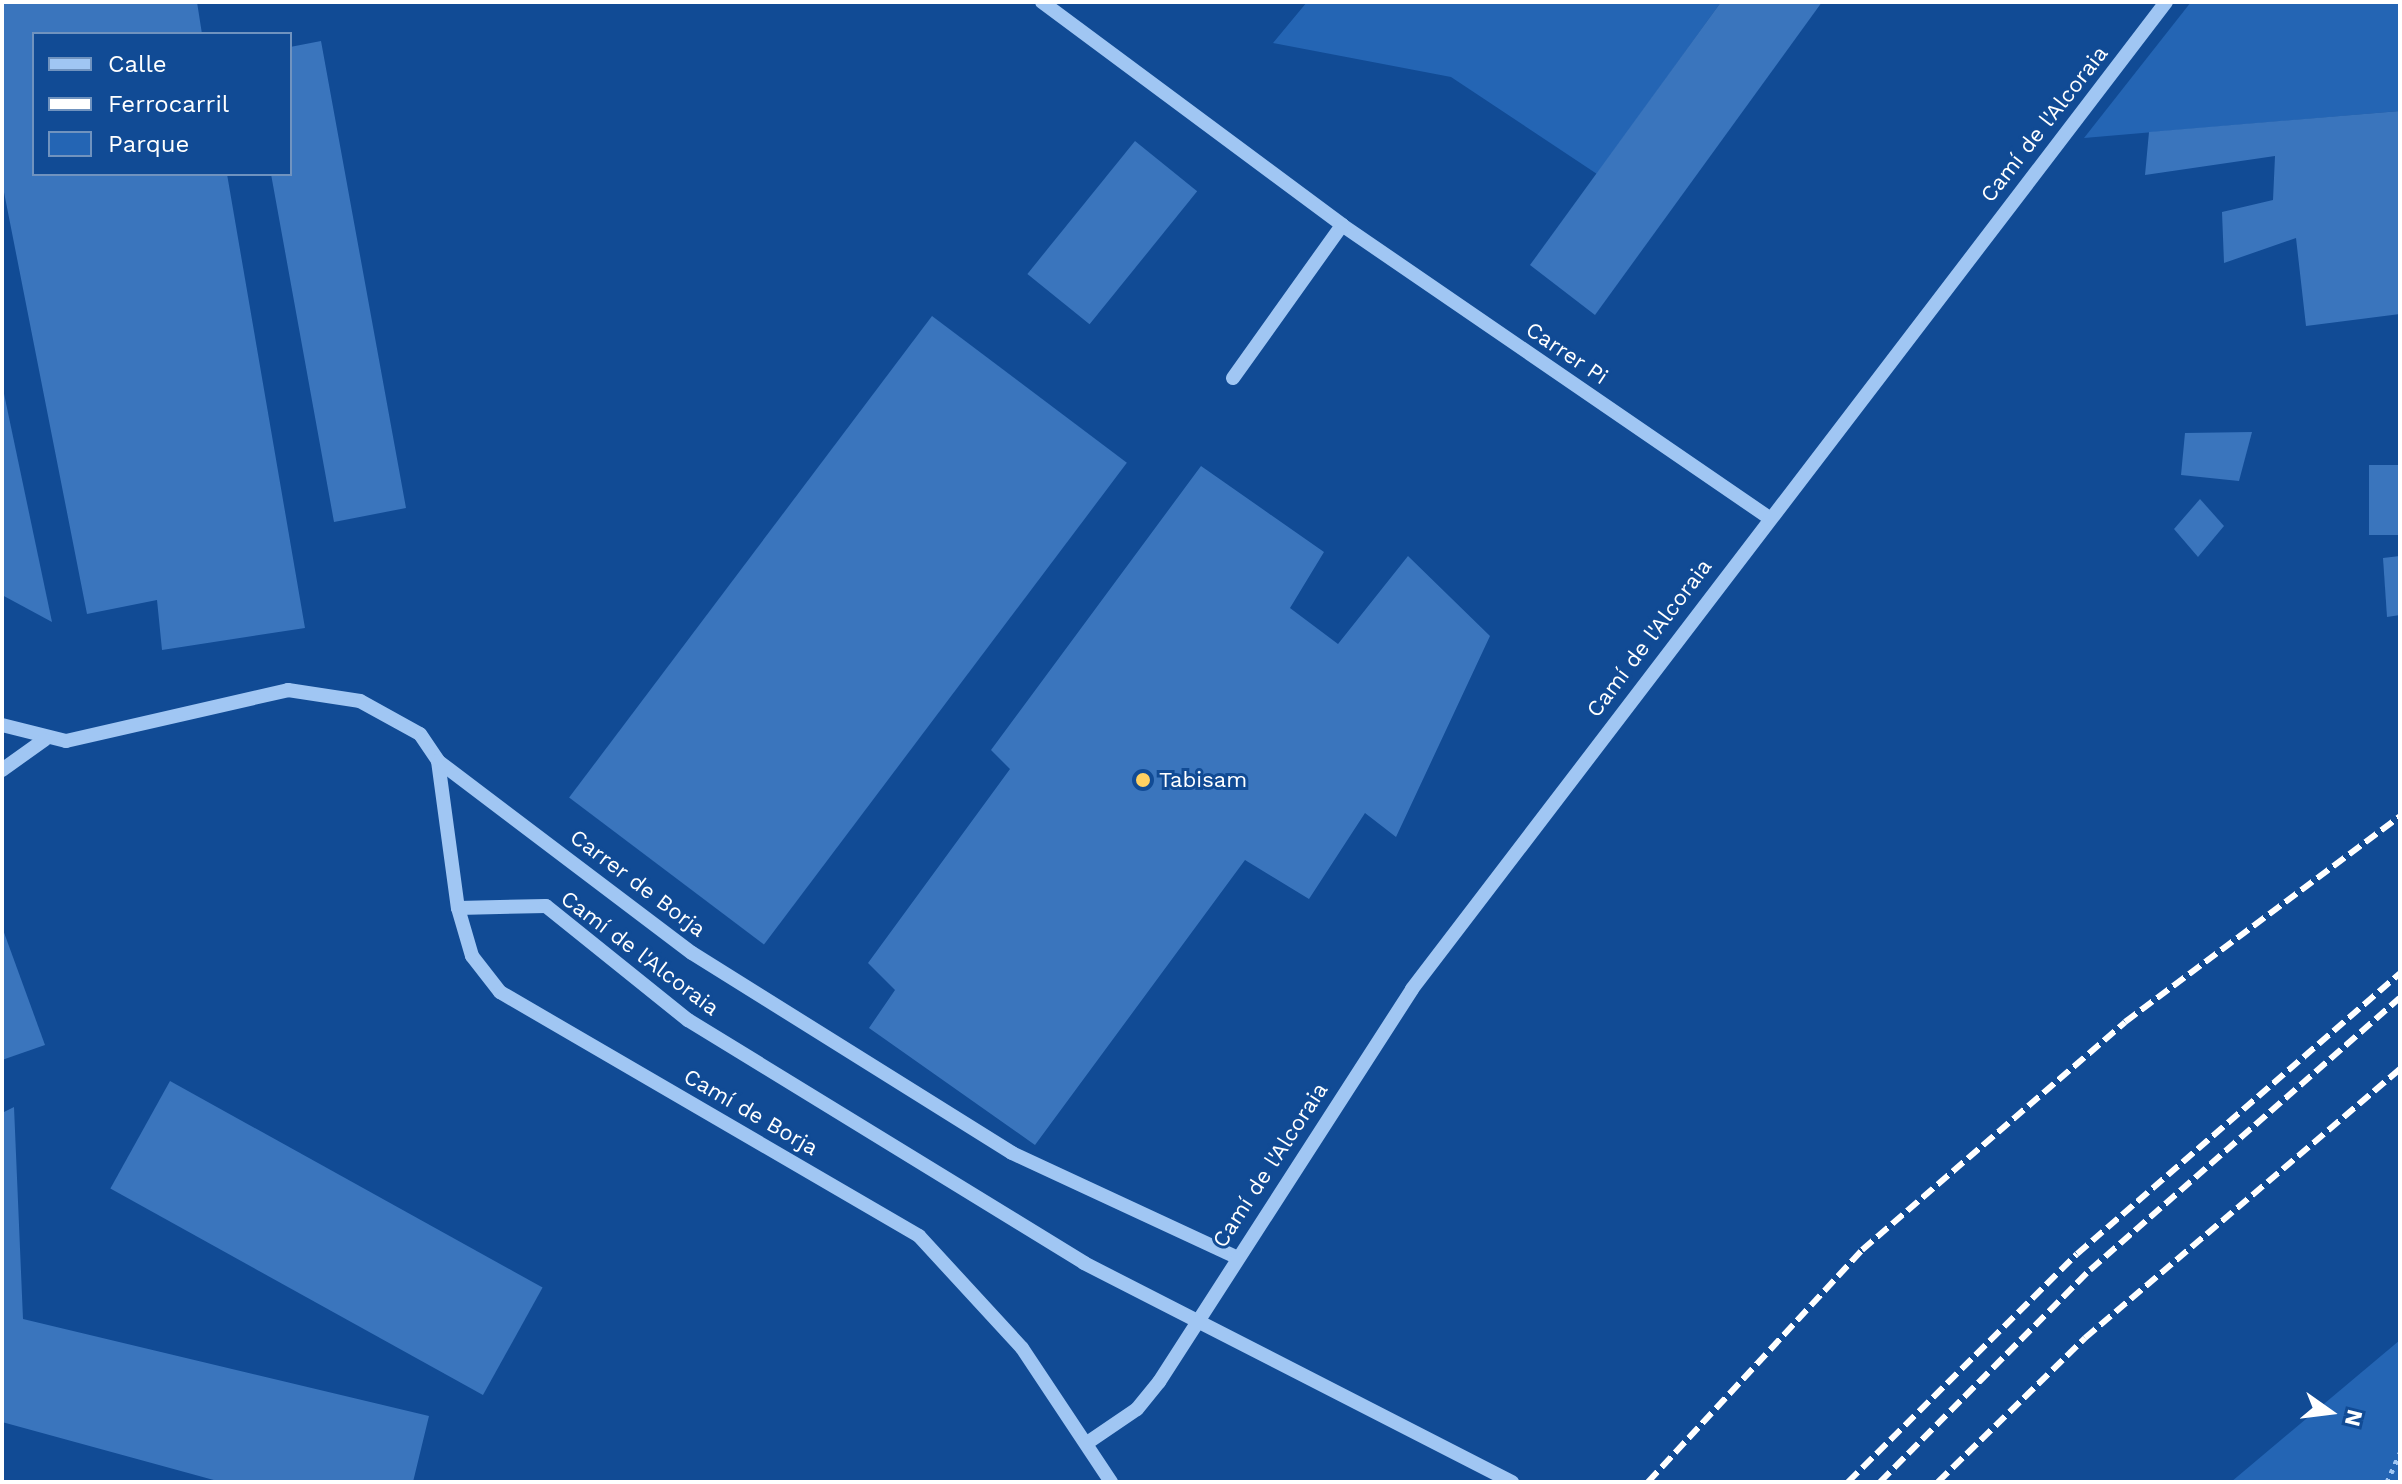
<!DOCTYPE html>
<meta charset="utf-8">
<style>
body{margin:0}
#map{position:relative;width:2402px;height:1484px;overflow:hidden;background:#114b95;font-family:"Work Sans",sans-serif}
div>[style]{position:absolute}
.green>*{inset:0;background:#2465b4}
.building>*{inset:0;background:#3a75bd;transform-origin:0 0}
.path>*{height:5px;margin-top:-2.5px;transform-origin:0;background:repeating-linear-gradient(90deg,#a0c6f3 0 4px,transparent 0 10px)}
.minor>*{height:14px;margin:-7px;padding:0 7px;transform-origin:7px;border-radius:7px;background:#a0c6f3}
.rail>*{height:6px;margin-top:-3px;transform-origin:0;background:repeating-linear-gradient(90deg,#fff 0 14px,transparent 0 20px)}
.dots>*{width:22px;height:22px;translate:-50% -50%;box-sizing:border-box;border:4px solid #114b95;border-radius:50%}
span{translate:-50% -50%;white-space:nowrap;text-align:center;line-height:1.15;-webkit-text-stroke:6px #114b95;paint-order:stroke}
.street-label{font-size:22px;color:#fff}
.poi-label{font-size:22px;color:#fff}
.left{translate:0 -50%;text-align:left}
.frame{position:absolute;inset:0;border:4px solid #fff;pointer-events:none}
.legend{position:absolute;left:32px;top:32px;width:260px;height:144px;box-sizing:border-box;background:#114b95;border:2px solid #7093bf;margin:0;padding:10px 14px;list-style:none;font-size:24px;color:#fff}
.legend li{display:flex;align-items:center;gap:16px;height:40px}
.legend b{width:40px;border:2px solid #7093bf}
.north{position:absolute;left:2290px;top:1372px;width:80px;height:80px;-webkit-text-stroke:6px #114b95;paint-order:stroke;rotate:104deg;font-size:22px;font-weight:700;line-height:32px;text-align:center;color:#fff}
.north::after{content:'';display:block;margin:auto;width:28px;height:36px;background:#fff;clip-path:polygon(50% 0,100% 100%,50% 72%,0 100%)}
</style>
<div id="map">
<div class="green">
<i style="clip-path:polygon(1307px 2px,1721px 2px,1597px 174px,1451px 77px,1273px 43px)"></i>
<i style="clip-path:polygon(2191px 2px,2400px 2px,2400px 111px,2084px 138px)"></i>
<i style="clip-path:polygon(2400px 1340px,2400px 1482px,2231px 1482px)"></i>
</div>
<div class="building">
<i style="clip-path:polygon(2px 2px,197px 2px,202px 34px,34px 34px,34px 174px,227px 174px,305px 628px,162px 650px,157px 600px,87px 614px,2px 182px)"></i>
<i style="clip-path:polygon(1721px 2px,1822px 2px,1595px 315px,1530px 265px)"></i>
<i style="clip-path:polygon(321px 41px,406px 508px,334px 522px,271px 174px,290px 174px,290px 47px)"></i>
<i style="clip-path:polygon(2400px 111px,2400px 314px,2306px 326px,2296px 238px,2224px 263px,2222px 212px,2273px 200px,2275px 156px,2145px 175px,2149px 132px)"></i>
<i style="left:1135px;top:141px;width:80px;height:171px;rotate:39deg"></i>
<i style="left:932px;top:316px;width:244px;height:603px;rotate:37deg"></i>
<i style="clip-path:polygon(2px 389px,3px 389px,52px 622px,2px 595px)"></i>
<i style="clip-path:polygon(2252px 432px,2239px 481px,2181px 475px,2185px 433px)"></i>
<i style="left:2400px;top:465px;width:70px;height:31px;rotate:90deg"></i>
<i style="clip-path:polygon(1201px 466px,1324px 552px,1290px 608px,1338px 644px,1408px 556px,1490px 636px,1396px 837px,1365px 813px,1309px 899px,1245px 860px,1035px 1145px,869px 1028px,895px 990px,868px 963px,1010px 769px,991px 750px)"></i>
<i style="clip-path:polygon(2200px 499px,2224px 526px,2198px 557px,2174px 529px)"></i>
<i style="clip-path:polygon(2400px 556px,2400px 615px,2387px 617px,2383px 558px)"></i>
<i style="clip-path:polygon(2px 927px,45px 1045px,2px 1060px)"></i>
<i style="left:170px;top:1081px;width:426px;height:123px;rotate:29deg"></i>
<i style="clip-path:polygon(14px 1107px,23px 1319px,429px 1416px,413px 1482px,221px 1482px,2px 1422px,2px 1113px)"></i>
</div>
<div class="path">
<i style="left:2387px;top:1482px;width:32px;rotate:-66deg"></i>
</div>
<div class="minor">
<i style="left:1042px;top:2px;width:374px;rotate:36.6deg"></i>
<i style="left:1342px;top:225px;width:516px;rotate:34.43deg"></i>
<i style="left:1233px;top:378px;width:188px;rotate:-54.5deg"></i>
<i style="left:2px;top:725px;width:66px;rotate:14deg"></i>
<i style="left:66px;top:741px;width:228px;rotate:-12.9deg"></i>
<i style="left:288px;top:690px;width:73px;rotate:8.7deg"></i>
<i style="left:360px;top:701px;width:68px;rotate:28.8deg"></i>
<i style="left:420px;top:734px;width:32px;rotate:56deg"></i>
<i style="left:438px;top:761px;width:148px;rotate:82.3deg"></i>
<i style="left:458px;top:908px;width:50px;rotate:73.7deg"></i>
<i style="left:472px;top:956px;width:46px;rotate:52.1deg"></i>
<i style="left:500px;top:992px;width:485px;rotate:30.2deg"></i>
<i style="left:919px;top:1236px;width:152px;rotate:47.4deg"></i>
<i style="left:1022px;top:1348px;width:161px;rotate:56.4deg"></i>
<i style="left:438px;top:761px;width:318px;rotate:37.1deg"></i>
<i style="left:692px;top:953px;width:377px;rotate:32deg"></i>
<i style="left:1012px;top:1153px;width:247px;rotate:24.9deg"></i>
<i style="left:2px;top:770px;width:52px;rotate:-35.5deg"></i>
<i style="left:458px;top:908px;width:88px;rotate:-1.3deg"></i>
<i style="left:546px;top:906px;width:182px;rotate:38.8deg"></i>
<i style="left:688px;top:1020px;width:465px;rotate:31.5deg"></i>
<i style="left:1084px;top:1263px;width:481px;rotate:27.1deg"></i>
<i style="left:1087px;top:1443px;width:60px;rotate:-34.2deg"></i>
<i style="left:1137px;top:1409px;width:35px;rotate:-51deg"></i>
<i style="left:1159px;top:1382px;width:467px;rotate:-57.2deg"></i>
<i style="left:1412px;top:989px;width:1242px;rotate:-52.62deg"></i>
</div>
<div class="rail">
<i style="left:1648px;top:1482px;width:316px;rotate:-47.3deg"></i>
<i style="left:1862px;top:1250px;width:348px;rotate:-40.9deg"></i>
<i style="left:2125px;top:1022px;width:344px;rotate:-36.8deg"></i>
<i style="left:1848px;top:1482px;width:323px;rotate:-44.9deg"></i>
<i style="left:2077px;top:1254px;width:428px;rotate:-41deg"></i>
<i style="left:1880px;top:1482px;width:298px;rotate:-45.3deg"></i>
<i style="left:2090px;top:1270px;width:412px;rotate:-41.3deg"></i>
<i style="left:1938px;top:1482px;width:206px;rotate:-44.4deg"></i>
<i style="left:2085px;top:1338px;width:414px;rotate:-40.5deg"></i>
</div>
<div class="dots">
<i style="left:1143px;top:780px;background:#ffd162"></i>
</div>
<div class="street-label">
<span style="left:2044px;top:124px;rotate:-52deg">Camí de l'Alcoraia</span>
<span style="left:1567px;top:353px;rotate:34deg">Carrer Pi</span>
<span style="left:1649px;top:638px;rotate:-53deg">Camí de l'Alcoraia</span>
<span style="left:638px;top:883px;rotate:37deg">Carrer de Borja</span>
<span style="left:640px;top:953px;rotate:37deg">Camí de l'Alcoraia</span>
<span style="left:751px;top:1112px;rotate:30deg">Camí de Borja</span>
<span style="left:1270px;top:1165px;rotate:-57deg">Camí de l'Alcoraia</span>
</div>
<div class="poi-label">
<span class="left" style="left:1159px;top:780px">Tabisam</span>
</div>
<div class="frame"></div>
<ul class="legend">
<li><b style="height:10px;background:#a0c6f3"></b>Calle</li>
<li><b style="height:10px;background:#fff"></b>Ferrocarril</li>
<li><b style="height:22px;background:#2465b4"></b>Parque</li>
</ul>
<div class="north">N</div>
</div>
